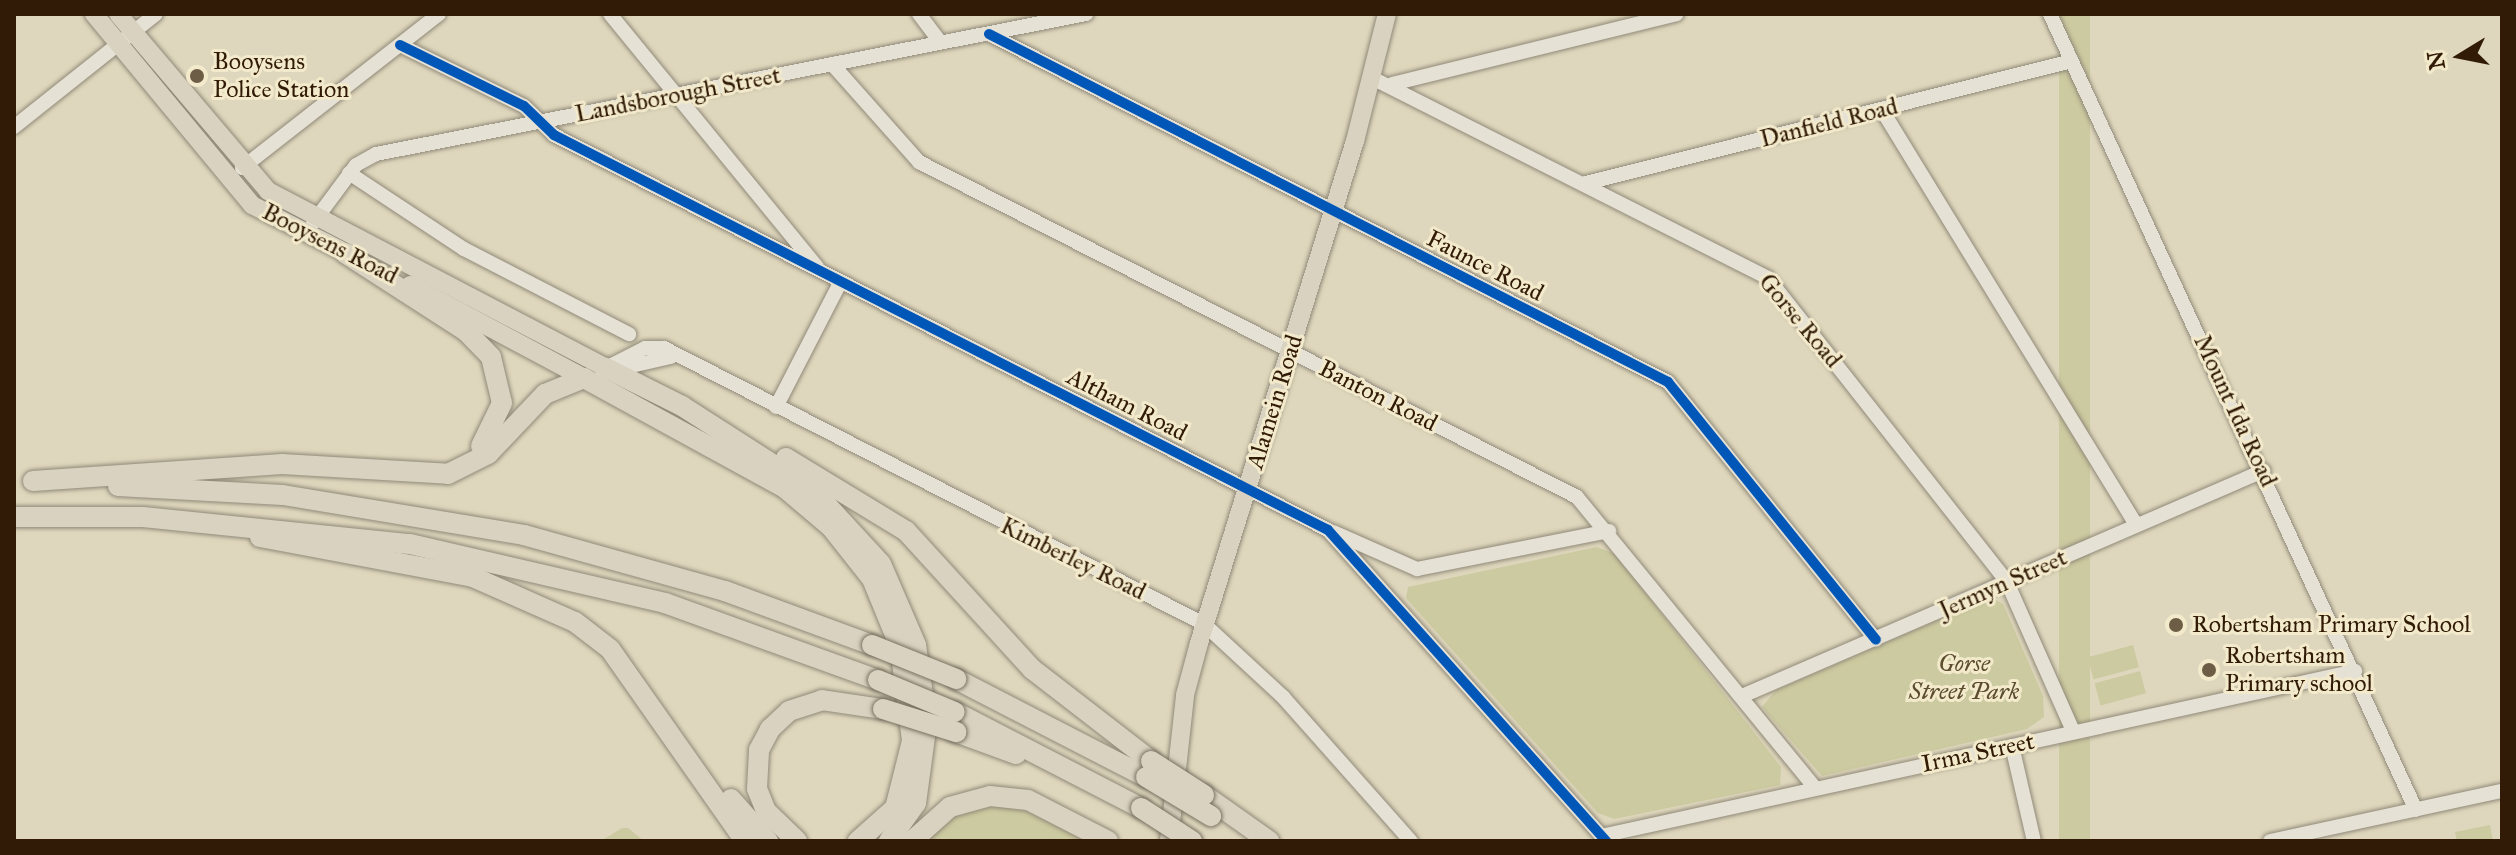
<!DOCTYPE html>
<style>
body{margin:0}
#map{position:relative;width:2516px;height:855px;overflow:hidden;background:#dfd7bd;font-family:"IM FELL Great Primer",serif}
div>[style]{position:absolute}
.green>*{inset:0;background:#cccaa0;transform-origin:0 0}
.roads{filter:drop-shadow(0 0 2px #908978) drop-shadow(0 0 2px #908978)}
.minor>*{height:14px;margin:-7px;padding:0 7px;transform-origin:7px;border-radius:7px;background:#e5e1d5}
.major>*{height:18px;margin:-9px;padding:0 9px;transform-origin:9px;border-radius:9px;background:#d9d2c0}
.highway>*{height:20px;margin:-10px;padding:0 10px;transform-origin:10px;border-radius:10px;background:#d9d2c0}
.bridges{filter:drop-shadow(0 0 2px #787060) drop-shadow(0 0 2px #787060)}
.highway-bridge>*{height:20px;margin:-10px;padding:0 10px;transform-origin:10px;border-radius:10px;background:#d9d2c0}
.cycleway>*{height:10px;margin:-5px;padding:0 5px;transform-origin:5px;border-radius:5px;background:#0057b8}
.dots>*{width:22px;height:22px;translate:-50% -50%;box-sizing:border-box;border:4px solid #f3eacc;border-radius:50%}
span{translate:-50% -50%;white-space:nowrap;text-align:center;line-height:1.15;-webkit-text-stroke:6px #f3eacc;paint-order:stroke}
.poi-label{font-size:24px;color:#311b06}
.left{translate:0 -50%;text-align:left}
.street-label{font-size:24px;color:#311b06}
.park-label{font-size:24px;color:#5b4d2d;font-style:italic}
.frame{position:absolute;inset:0;border:16px solid #311b06;pointer-events:none}
.north{position:absolute;left:2420px;top:16px;width:80px;height:80px;-webkit-text-stroke:6px #f3eacc;paint-order:stroke;rotate:260deg;font-size:22px;font-weight:700;line-height:32px;text-align:center;color:#311b06}
.north::after{content:'';display:block;margin:auto;width:28px;height:36px;background:#311b06;clip-path:polygon(50% 0,100% 100%,50% 72%,0 100%)}
</style>
<div id="map">
<div class="green">
<i style="left:2059px;top:14px;width:31px;height:852px"></i>
<i style="clip-path:polygon(1597px 547px,1615px 554px,1781px 767px,1780px 785px,1614px 819px,1598px 813px,1406px 598px,1408px 587px)"></i>
<i style="clip-path:polygon(1991px 597px,2003px 604px,2043px 696px,2044px 717px,2027px 729px,1822px 776px,1762px 707px,1776px 690px)"></i>
<i style="left:2133px;top:645px;width:23px;height:47px;rotate:75deg"></i>
<i style="left:2140px;top:671px;width:23px;height:47px;rotate:75deg"></i>
<i style="clip-path:polygon(995px 805px,1039px 814px,1091px 841px,925px 841px,956px 815px)"></i>
<i style="clip-path:polygon(2490px 825px,2493px 841px,2457px 841px,2455px 832px)"></i>
<i style="clip-path:polygon(628px 828px,644px 841px,601px 841px,622px 828px)"></i>
</div>
<div class="roads">
<div class="minor">
<i style="left:610px;top:14px;width:327px;rotate:50.7deg"></i>
<i style="left:919px;top:14px;width:35px;rotate:53deg"></i>
<i style="left:2050px;top:14px;width:876px;rotate:65.31deg"></i>
<i style="left:989px;top:34px;width:763px;rotate:27.14deg"></i>
<i style="left:1668px;top:382px;width:331px;rotate:51.1deg"></i>
<i style="left:400px;top:45px;width:138px;rotate:26.2deg"></i>
<i style="left:524px;top:106px;width:42px;rotate:44deg"></i>
<i style="left:554px;top:135px;width:869px;rotate:27.04deg"></i>
<i style="left:1328px;top:530px;width:417px;rotate:48.2deg"></i>
<i style="left:832px;top:64px;width:131px;rotate:48.4deg"></i>
<i style="left:919px;top:162px;width:738px;rotate:26.98deg"></i>
<i style="left:1577px;top:497px;width:376px;rotate:50.7deg"></i>
<i style="left:1374px;top:79px;width:441px;rotate:26.8deg"></i>
<i style="left:1768px;top:278px;width:387px;rotate:51.8deg"></i>
<i style="left:2007px;top:582px;width:163px;rotate:66.1deg"></i>
<i style="left:1392px;top:84px;width:293px;rotate:-13.8deg"></i>
<i style="left:1882px;top:110px;width:487px;rotate:58.5deg"></i>
<i style="left:14px;top:127px;width:181px;rotate:-38.5deg"></i>
<i style="left:242px;top:168px;width:250px;rotate:-38deg"></i>
<i style="left:349px;top:173px;width:138px;rotate:33.5deg"></i>
<i style="left:464px;top:249px;width:186px;rotate:27.3deg"></i>
<i style="left:1586px;top:183px;width:501px;rotate:-14.09deg"></i>
<i style="left:313px;top:223px;width:72px;rotate:-53.4deg"></i>
<i style="left:356px;top:165px;width:23px;rotate:-29deg"></i>
<i style="left:376px;top:154px;width:724px;rotate:-11.15deg"></i>
<i style="left:618px;top:369px;width:54px;rotate:-12.8deg"></i>
<i style="left:602px;top:370px;width:48px;rotate:-27.1deg"></i>
<i style="left:645px;top:348px;width:19px"></i>
<i style="left:664px;top:348px;width:606px;rotate:27.07deg"></i>
<i style="left:1204px;top:624px;width:108px;rotate:42.7deg"></i>
<i style="left:1283px;top:697px;width:193px;rotate:48.4deg"></i>
<i style="left:776px;top:407px;width:140px;rotate:-62.7deg"></i>
<i style="left:1333px;top:532px;width:92px;rotate:23.8deg"></i>
<i style="left:1417px;top:569px;width:196px;rotate:-11.2deg"></i>
<i style="left:1742px;top:696px;width:568px;rotate:-23.36deg"></i>
<i style="left:2012px;top:746px;width:98px;rotate:77deg"></i>
<i style="left:1601px;top:836px;width:772px;rotate:-12.34deg"></i>
<i style="left:2270px;top:841px;width:237px;rotate:-12.2deg"></i>
</div>
<div class="major">
<i style="left:94px;top:14px;width:248px;rotate:50.4deg"></i>
<i style="left:252px;top:205px;width:119px;rotate:27deg"></i>
<i style="left:118px;top:14px;width:232px;rotate:49.7deg"></i>
<i style="left:268px;top:191px;width:382px;rotate:27.6deg"></i>
<i style="left:410px;top:285px;width:197px;rotate:28.1deg"></i>
<i style="left:1169px;top:841px;width:147px;rotate:-83.7deg"></i>
<i style="left:1185px;top:695px;width:54px;rotate:-74.9deg"></i>
<i style="left:1199px;top:643px;width:526px;rotate:-72.74deg"></i>
<i style="left:1355px;top:141px;width:131px;rotate:-75.9deg"></i>
</div>
<div class="highway">
<i style="left:345px;top:253px;width:144px;rotate:32.8deg"></i>
<i style="left:466px;top:331px;width:36px;rotate:46deg"></i>
<i style="left:491px;top:357px;width:47px;rotate:76.6deg"></i>
<i style="left:502px;top:403px;width:48px;rotate:116deg"></i>
<i style="left:606px;top:368px;width:85px;rotate:26.6deg"></i>
<i style="left:682px;top:406px;width:156px;rotate:32.7deg"></i>
<i style="left:813px;top:490px;width:100px;rotate:47.4deg"></i>
<i style="left:881px;top:564px;width:88px;rotate:66.6deg"></i>
<i style="left:916px;top:645px;width:78px;rotate:81.9deg"></i>
<i style="left:927px;top:722px;width:82px;rotate:97.7deg"></i>
<i style="left:916px;top:803px;width:47px;rotate:125.4deg"></i>
<i style="left:786px;top:458px;width:140px;rotate:31.3deg"></i>
<i style="left:906px;top:531px;width:187px;rotate:47.6deg"></i>
<i style="left:1032px;top:669px;width:150px;rotate:37.7deg"></i>
<i style="left:33px;top:481px;width:250px;rotate:-3.9deg"></i>
<i style="left:282px;top:464px;width:166px;rotate:3.4deg"></i>
<i style="left:448px;top:474px;width:45px;rotate:-26.6deg"></i>
<i style="left:488px;top:454px;width:83px;rotate:-46.5deg"></i>
<i style="left:545px;top:394px;width:42px;rotate:-22.3deg"></i>
<i style="left:584px;top:378px;width:229px;rotate:28.7deg"></i>
<i style="left:785px;top:488px;width:60px;rotate:40.3deg"></i>
<i style="left:831px;top:527px;width:66px;rotate:51.7deg"></i>
<i style="left:872px;top:579px;width:74px;rotate:67.6deg"></i>
<i style="left:900px;top:647px;width:95px;rotate:82.7deg"></i>
<i style="left:912px;top:741px;width:69px;rotate:104.2deg"></i>
<i style="left:895px;top:808px;width:50px;rotate:138.3deg"></i>
<i style="left:118px;top:486px;width:165px;rotate:3.1deg"></i>
<i style="left:283px;top:495px;width:244px;rotate:9.4deg"></i>
<i style="left:524px;top:535px;width:209px;rotate:15.6deg"></i>
<i style="left:725px;top:591px;width:157px;rotate:20.2deg"></i>
<i style="left:14px;top:517px;width:129px"></i>
<i style="left:143px;top:517px;width:268px;rotate:5.8deg"></i>
<i style="left:410px;top:544px;width:262px;rotate:13deg"></i>
<i style="left:665px;top:603px;width:226px;rotate:19.9deg"></i>
<i style="left:260px;top:537px;width:217px;rotate:10.6deg"></i>
<i style="left:473px;top:577px;width:111px;rotate:23.8deg"></i>
<i style="left:575px;top:622px;width:44px;rotate:37.6deg"></i>
<i style="left:610px;top:649px;width:235px;rotate:54.9deg"></i>
<i style="left:956px;top:679px;width:214px;rotate:27.3deg"></i>
<i style="left:955px;top:712px;width:209px;rotate:27.3deg"></i>
<i style="left:956px;top:732px;width:64px;rotate:20.1deg"></i>
<i style="left:1204px;top:795px;width:80px;rotate:35.3deg"></i>
<i style="left:731px;top:799px;width:56px;rotate:48.6deg"></i>
<i style="left:797px;top:841px;width:43px;rotate:-135.9deg"></i>
<i style="left:766px;top:811px;width:24px;rotate:-112deg"></i>
<i style="left:757px;top:789px;width:39px;rotate:-87deg"></i>
<i style="left:759px;top:750px;width:24px;rotate:-62deg"></i>
<i style="left:770px;top:729px;width:26px;rotate:-43deg"></i>
<i style="left:789px;top:711px;width:35px;rotate:-18deg"></i>
<i style="left:822px;top:700px;width:62px;rotate:8.4deg"></i>
<i style="left:912px;top:841px;width:51px;rotate:-41.8deg"></i>
<i style="left:950px;top:807px;width:41px;rotate:-15.4deg"></i>
<i style="left:990px;top:796px;width:38px;rotate:6deg"></i>
<i style="left:1028px;top:800px;width:90px;rotate:27.1deg"></i>
</div>
</div>
<div class="bridges">
<div class="highway-bridge">
<i style="left:872px;top:645px;width:91px;rotate:22deg"></i>
<i style="left:878px;top:680px;width:83px;rotate:22.6deg"></i>
<i style="left:883px;top:709px;width:77px;rotate:17.5deg"></i>
<i style="left:1151px;top:761px;width:63px;rotate:32.7deg"></i>
<i style="left:1146px;top:777px;width:76px;rotate:31deg"></i>
<i style="left:1141px;top:808px;width:61px;rotate:32.9deg"></i>
</div>
</div>
<div class="cycleway">
<i style="left:989px;top:34px;width:763px;rotate:27.14deg"></i>
<i style="left:1668px;top:382px;width:331px;rotate:51.1deg"></i>
<i style="left:400px;top:45px;width:138px;rotate:26.2deg"></i>
<i style="left:524px;top:106px;width:42px;rotate:44deg"></i>
<i style="left:554px;top:135px;width:869px;rotate:27.04deg"></i>
<i style="left:1328px;top:530px;width:417px;rotate:48.2deg"></i>
</div>
<div class="dots">
<i style="left:197px;top:76px;background:#6e5d46"></i>
<i style="left:2176px;top:625px;background:#6e5d46"></i>
<i style="left:2209px;top:670px;background:#6e5d46"></i>
</div>
<div class="poi-label">
<span class="left" style="left:213px;top:76px">Booysens<br>Police Station</span>
<span class="left" style="left:2192px;top:625px">Robertsham Primary School</span>
<span class="left" style="left:2225px;top:670px">Robertsham<br>Primary school</span>
</div>
<div class="street-label">
<span style="left:678px;top:95px;rotate:-11deg">Landsborough Street</span>
<span style="left:1829px;top:123px;rotate:-14deg">Danfield Road</span>
<span style="left:330px;top:244px;rotate:27deg">Booysens Road</span>
<span style="left:1485px;top:266px;rotate:27deg">Faunce Road</span>
<span style="left:1800px;top:321px;rotate:50deg">Gorse Road</span>
<span style="left:1378px;top:396px;rotate:27deg">Banton Road</span>
<span style="left:1275px;top:402px;rotate:-73deg">Alamein Road</span>
<span style="left:1127px;top:405px;rotate:27deg">Altham Road</span>
<span style="left:2235px;top:411px;rotate:65deg">Mount Ida Road</span>
<span style="left:1073px;top:559px;rotate:26deg">Kimberley Road</span>
<span style="left:2003px;top:584px;rotate:-24deg">Jermyn Street</span>
<span style="left:1978px;top:753px;rotate:-12deg">Irma Street</span>
</div>
<div class="park-label">
<span style="left:1964px;top:678px">Gorse<br>Street Park</span>
</div>
<div class="frame"></div>
<div class="north">N</div>
</div>
